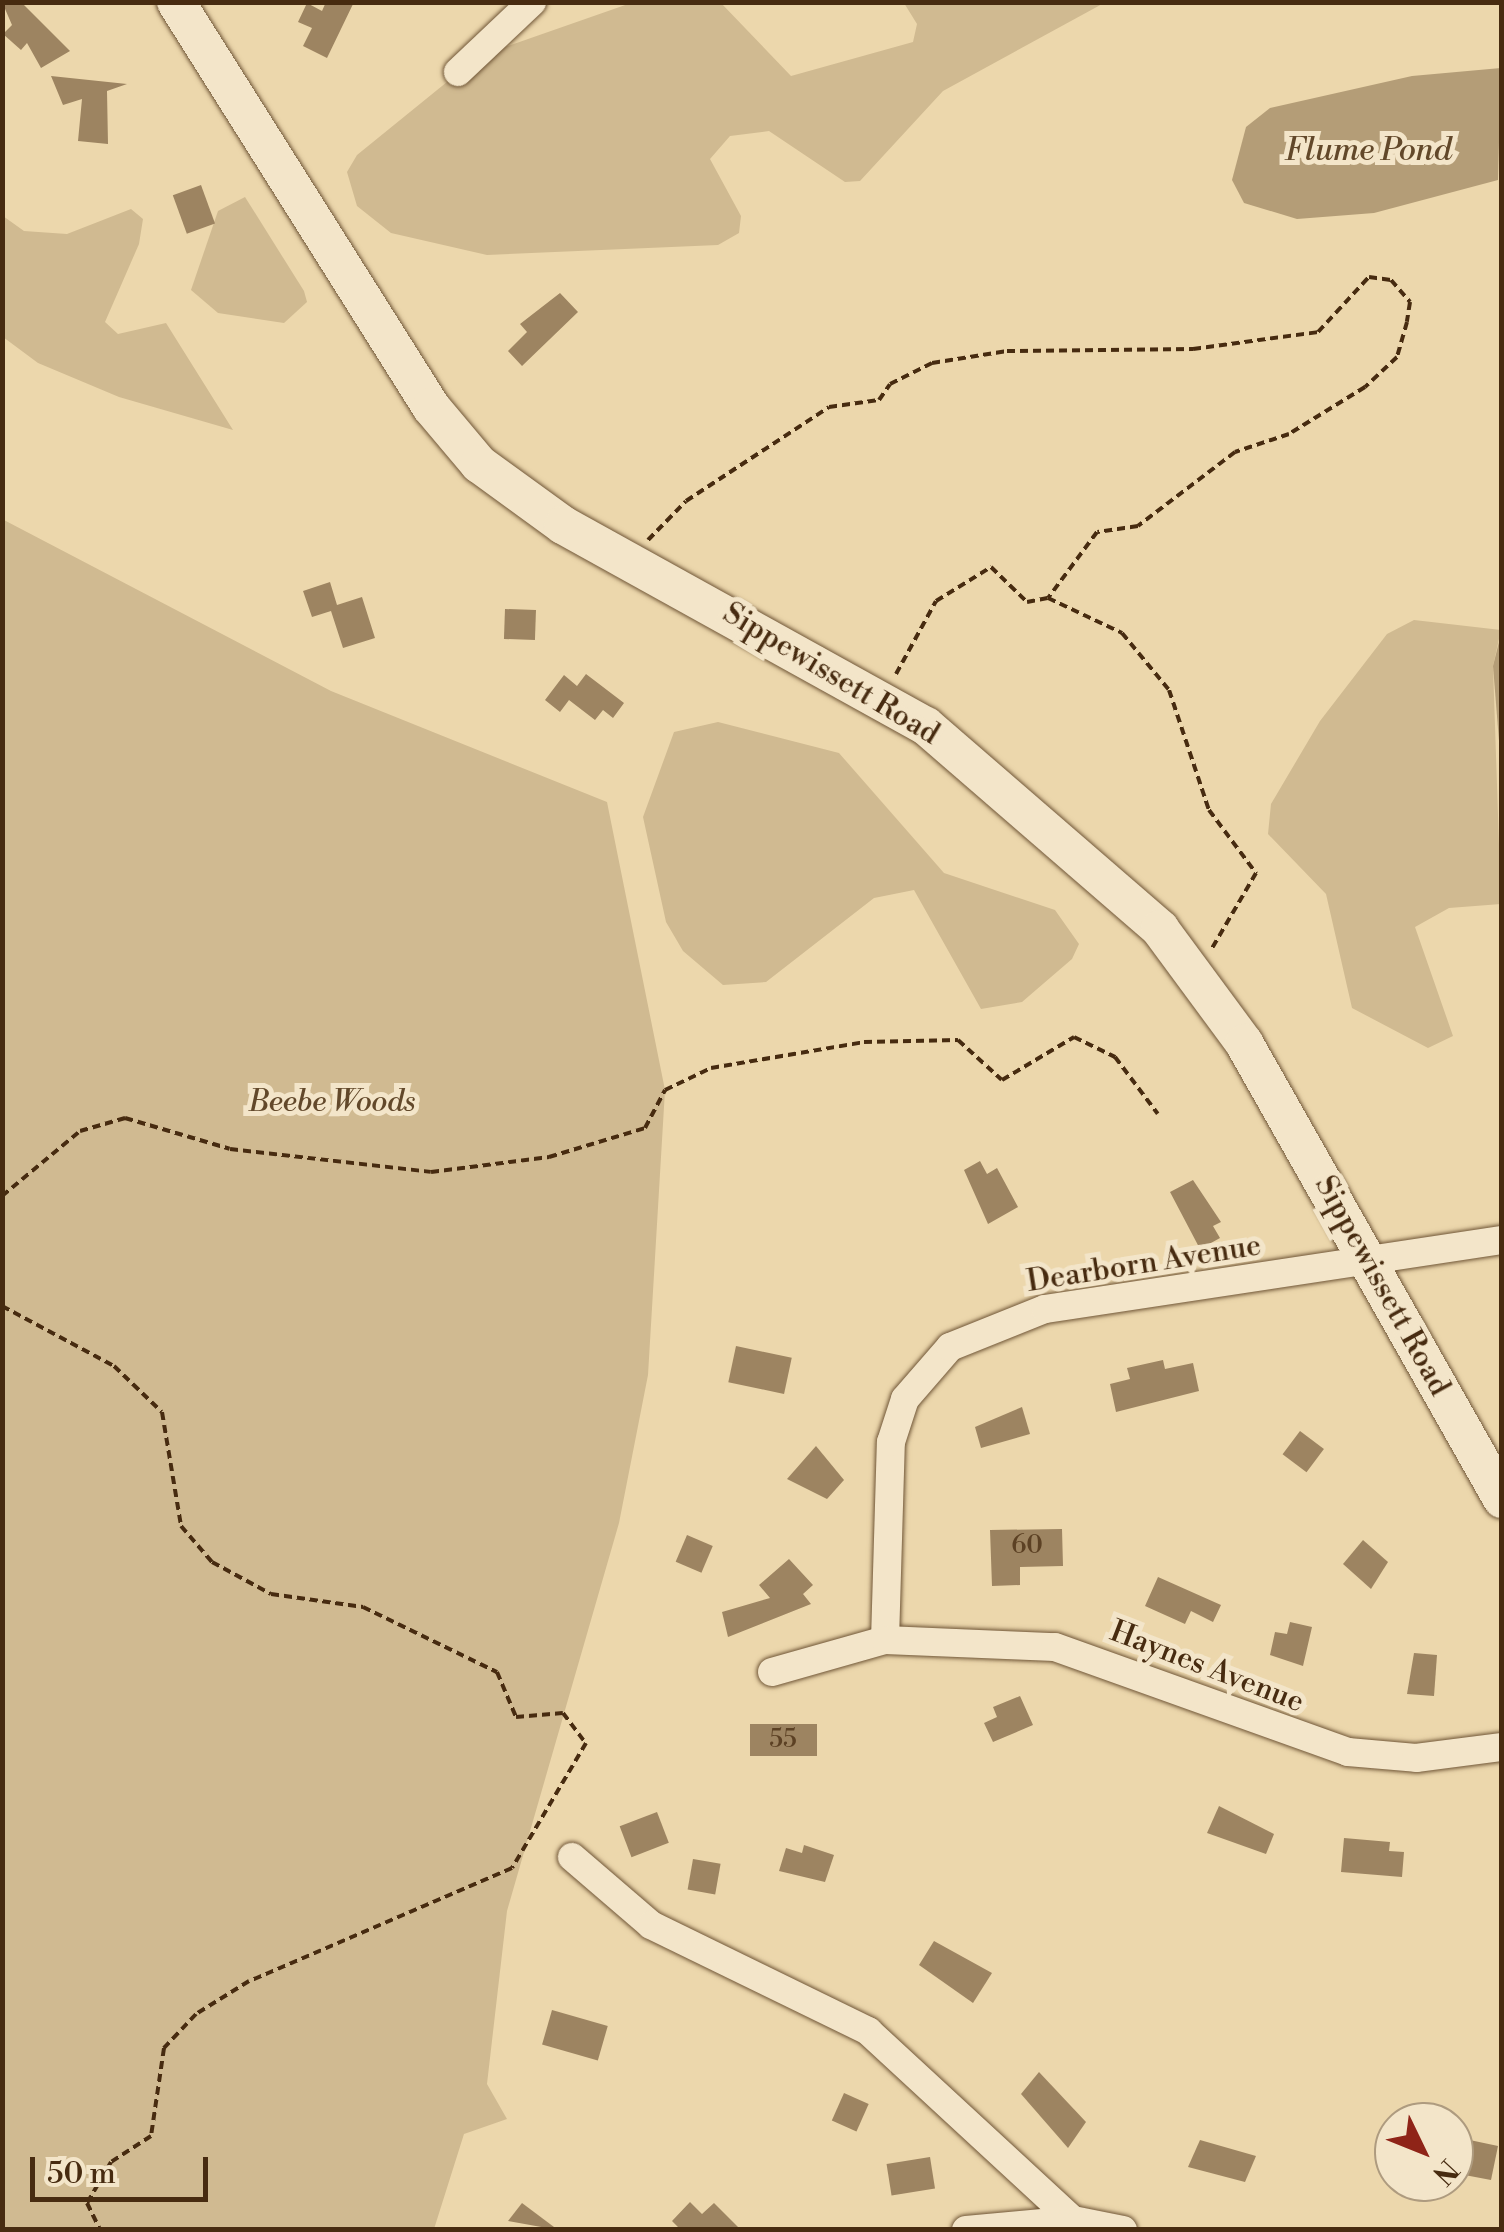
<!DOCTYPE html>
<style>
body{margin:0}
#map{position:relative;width:1504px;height:2232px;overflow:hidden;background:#ecd7ac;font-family:"Libre Bodoni",serif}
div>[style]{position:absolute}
.green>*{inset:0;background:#d0ba91}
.water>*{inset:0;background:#b49d77}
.building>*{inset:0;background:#9d8461;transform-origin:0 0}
.path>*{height:4px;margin-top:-2px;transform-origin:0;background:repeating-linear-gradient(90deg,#472b10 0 8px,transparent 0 13px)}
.roads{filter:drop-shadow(0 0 2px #705637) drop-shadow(0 0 2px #705637)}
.minor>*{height:28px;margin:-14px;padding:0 14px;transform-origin:14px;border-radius:14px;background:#f3e5c9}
.secondary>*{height:38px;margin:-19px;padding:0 19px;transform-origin:19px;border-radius:19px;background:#f3e5c9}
span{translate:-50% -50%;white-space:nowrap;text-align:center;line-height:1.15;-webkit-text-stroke:10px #f3e5c9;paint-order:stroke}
.number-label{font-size:25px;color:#5c4124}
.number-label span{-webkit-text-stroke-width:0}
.street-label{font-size:30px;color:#472b10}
.park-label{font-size:30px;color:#62482a;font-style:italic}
.water-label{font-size:32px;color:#62482a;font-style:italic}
.frame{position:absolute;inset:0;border:5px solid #472b10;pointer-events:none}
.north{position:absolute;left:1374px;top:2102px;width:100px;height:100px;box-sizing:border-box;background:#f3e5c9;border:2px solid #ae9b7f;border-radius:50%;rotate:133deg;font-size:28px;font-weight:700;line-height:40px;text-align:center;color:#472b10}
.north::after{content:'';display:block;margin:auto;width:35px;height:45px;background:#8f2418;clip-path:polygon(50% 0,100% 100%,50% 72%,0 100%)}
.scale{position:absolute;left:30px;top:2157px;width:178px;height:45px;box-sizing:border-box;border:5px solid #472b10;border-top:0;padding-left:12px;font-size:30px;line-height:35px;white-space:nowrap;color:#472b10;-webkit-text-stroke:8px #f3e5c9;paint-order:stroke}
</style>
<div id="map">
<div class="green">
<i style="clip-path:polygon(631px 3px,721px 3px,791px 76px,913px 42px,917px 24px,904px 3px,1104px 3px,943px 91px,860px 181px,845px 182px,769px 131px,730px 136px,710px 159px,741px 216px,739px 233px,718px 245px,487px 255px,391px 233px,357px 206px,347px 172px,357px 155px,479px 56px)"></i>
<i style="clip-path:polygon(245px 197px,304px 291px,307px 302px,284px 323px,218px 313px,191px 290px,218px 211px)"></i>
<i style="clip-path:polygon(131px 209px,143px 219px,139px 244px,105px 322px,118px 334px,166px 323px,233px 430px,119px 397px,38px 363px,3px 337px,3px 216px,24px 231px,67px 234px)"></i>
<i style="clip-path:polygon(2px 519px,331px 691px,607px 802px,665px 1090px,648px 1375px,619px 1523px,507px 1911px,487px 2084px,507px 2119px,464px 2134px,434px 2229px,3px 2229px)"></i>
<i style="clip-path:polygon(1414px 620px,1501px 630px,1493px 666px,1501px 904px,1449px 908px,1415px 927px,1453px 1036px,1428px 1048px,1352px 1008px,1326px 894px,1268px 834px,1271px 804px,1320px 721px,1387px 634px)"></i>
<i style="clip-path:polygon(718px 722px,839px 753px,944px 873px,1055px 910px,1079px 944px,1072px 959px,1022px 1002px,981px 1009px,914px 890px,874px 898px,766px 982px,723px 985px,683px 951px,666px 922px,643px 817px,674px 732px)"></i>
</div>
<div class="water">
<i style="clip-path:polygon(1501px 68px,1498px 180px,1374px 213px,1297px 219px,1244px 203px,1232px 180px,1246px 127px,1270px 108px,1412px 76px)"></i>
<i style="clip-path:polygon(1501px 634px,1502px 634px,1501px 766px,1493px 666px)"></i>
</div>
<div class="building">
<i style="clip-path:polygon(2px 2px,21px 2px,70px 51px,41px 68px,27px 43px,21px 50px,3px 34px,12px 25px)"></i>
<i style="clip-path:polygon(326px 2px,354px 2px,327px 58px,303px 46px,312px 28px,298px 22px,307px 3px,322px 11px)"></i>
<i style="clip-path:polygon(51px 76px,127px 84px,107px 91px,108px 144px,78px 141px,82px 99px,63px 105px)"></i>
<i style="left:201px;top:185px;width:41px;height:30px;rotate:70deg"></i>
<i style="clip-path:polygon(560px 293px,578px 312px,522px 366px,508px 351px,527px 332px,520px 324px)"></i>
<i style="clip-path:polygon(330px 582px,337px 605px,362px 597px,375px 638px,343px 648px,331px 611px,312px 617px,303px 591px)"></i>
<i style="left:505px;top:609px;width:31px;height:30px;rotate:2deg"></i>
<i style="clip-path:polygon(586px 674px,624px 703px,613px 718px,603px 710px,595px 720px,569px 700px,560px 712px,545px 700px,564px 675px,577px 686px)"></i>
<i style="clip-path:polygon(980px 1161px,987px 1174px,997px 1168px,1018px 1207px,988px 1224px,964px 1170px)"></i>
<i style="clip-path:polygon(1193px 1180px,1221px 1222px,1213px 1226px,1220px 1238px,1200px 1249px,1170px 1192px)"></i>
<i style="left:736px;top:1346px;width:57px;height:37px;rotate:12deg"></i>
<i style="clip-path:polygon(1163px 1360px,1165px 1369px,1193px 1363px,1199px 1391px,1116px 1412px,1110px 1384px,1130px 1379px,1127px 1368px)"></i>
<i style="clip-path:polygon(1022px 1407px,1030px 1434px,981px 1448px,975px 1427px)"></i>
<i style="left:1300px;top:1431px;width:30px;height:29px;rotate:37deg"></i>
<i style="clip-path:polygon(816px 1446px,844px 1480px,827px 1499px,787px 1479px)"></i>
<i style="clip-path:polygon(1062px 1529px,1063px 1566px,1020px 1567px,1020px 1585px,992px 1586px,990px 1530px)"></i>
<i style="left:687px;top:1535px;width:28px;height:29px;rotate:23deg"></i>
<i style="clip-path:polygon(1363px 1540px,1388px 1562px,1371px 1589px,1343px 1564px)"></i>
<i style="clip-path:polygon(789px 1559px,813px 1585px,803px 1594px,811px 1604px,728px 1637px,722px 1612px,770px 1598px,759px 1585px)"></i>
<i style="clip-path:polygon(1158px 1577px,1221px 1605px,1213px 1622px,1191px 1611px,1185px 1624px,1145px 1606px)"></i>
<i style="clip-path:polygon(1290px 1622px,1312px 1627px,1303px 1666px,1270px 1655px,1275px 1632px,1287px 1634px)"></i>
<i style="clip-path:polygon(1414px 1653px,1437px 1655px,1434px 1696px,1407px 1694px)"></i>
<i style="clip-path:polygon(1020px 1696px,1033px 1725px,993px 1742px,984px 1723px,997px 1717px,993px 1707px)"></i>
<i style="left:750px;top:1724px;width:67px;height:32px"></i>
<i style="clip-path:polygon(1219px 1806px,1274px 1834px,1266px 1854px,1207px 1833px)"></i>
<i style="left:657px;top:1812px;width:33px;height:40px;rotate:69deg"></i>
<i style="clip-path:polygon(1344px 1838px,1390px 1842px,1389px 1851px,1404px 1852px,1402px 1877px,1341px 1872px)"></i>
<i style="clip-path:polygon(804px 1845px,834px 1855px,825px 1882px,779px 1871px,786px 1848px,802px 1853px)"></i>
<i style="left:693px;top:1859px;width:28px;height:31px;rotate:10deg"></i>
<i style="clip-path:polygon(934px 1941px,992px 1973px,973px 2003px,919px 1965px)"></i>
<i style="left:552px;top:2010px;width:58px;height:36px;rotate:16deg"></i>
<i style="clip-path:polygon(1039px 2072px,1086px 2122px,1068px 2148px,1021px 2094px)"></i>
<i style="left:844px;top:2093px;width:27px;height:30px;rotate:24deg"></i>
<i style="clip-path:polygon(1465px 2139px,1498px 2146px,1491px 2180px,1454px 2173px,1454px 2141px)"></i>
<i style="clip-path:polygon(1200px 2140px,1256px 2156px,1245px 2182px,1188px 2167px)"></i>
<i style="left:930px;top:2157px;width:32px;height:44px;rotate:81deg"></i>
<i style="clip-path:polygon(690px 2202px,702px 2214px,714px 2203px,741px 2230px,681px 2230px,672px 2221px)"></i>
<i style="clip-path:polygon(522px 2203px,558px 2230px,508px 2221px)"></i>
</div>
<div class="path">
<i style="left:648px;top:540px;width:54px;rotate:-45.7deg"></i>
<i style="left:686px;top:501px;width:171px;rotate:-33.3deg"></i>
<i style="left:829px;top:407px;width:50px;rotate:-8deg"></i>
<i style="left:879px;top:400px;width:19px;rotate:-55deg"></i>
<i style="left:890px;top:384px;width:47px;rotate:-26.6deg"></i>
<i style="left:932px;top:363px;width:76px;rotate:-9.1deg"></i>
<i style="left:1007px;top:351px;width:186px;rotate:-0.6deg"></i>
<i style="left:1193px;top:349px;width:126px;rotate:-7.7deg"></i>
<i style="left:1318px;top:332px;width:75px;rotate:-47.2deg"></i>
<i style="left:1369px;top:277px;width:22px;rotate:8deg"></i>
<i style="left:1391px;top:280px;width:29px;rotate:49deg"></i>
<i style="left:1410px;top:302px;width:20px;rotate:99deg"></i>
<i style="left:1407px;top:322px;width:36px;rotate:106deg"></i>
<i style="left:1397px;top:357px;width:44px;rotate:136.8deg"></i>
<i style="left:1365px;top:387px;width:89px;rotate:148.3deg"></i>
<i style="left:1289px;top:434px;width:57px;rotate:161.6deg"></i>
<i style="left:1235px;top:452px;width:122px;rotate:142.7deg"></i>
<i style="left:1138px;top:526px;width:41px;rotate:171.7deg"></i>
<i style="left:1097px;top:532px;width:82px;rotate:126.6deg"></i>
<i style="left:896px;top:674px;width:83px;rotate:-61.3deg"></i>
<i style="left:936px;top:601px;width:65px;rotate:-31.7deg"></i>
<i style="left:991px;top:567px;width:50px;rotate:44.2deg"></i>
<i style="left:1027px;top:602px;width:21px;rotate:-11deg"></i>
<i style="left:1048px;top:598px;width:82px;rotate:25.3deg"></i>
<i style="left:1122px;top:633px;width:74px;rotate:50.5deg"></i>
<i style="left:1169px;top:690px;width:126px;rotate:71.6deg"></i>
<i style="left:1209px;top:810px;width:79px;rotate:53.3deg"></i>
<i style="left:1256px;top:873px;width:89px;rotate:120.3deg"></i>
<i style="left:2px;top:1196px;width:102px;rotate:-39.8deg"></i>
<i style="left:80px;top:1131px;width:47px;rotate:-16.1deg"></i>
<i style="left:125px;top:1118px;width:109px;rotate:16.4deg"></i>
<i style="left:230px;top:1149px;width:202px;rotate:6.5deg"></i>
<i style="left:431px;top:1172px;width:119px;rotate:-7.2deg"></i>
<i style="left:549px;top:1157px;width:100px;rotate:-16.8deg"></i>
<i style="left:645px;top:1128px;width:43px;rotate:-62.2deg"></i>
<i style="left:665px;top:1090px;width:51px;rotate:-25.6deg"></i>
<i style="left:711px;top:1068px;width:155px;rotate:-9.6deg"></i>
<i style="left:864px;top:1042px;width:94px;rotate:-1.2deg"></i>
<i style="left:958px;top:1040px;width:59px;rotate:42.3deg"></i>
<i style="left:1002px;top:1080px;width:84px;rotate:-30.8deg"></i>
<i style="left:1074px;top:1037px;width:46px;rotate:26deg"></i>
<i style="left:1115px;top:1057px;width:71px;rotate:53deg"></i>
<i style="left:2px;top:1306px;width:127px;rotate:28.2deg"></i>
<i style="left:114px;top:1366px;width:66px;rotate:43.8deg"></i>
<i style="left:162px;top:1412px;width:116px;rotate:80.5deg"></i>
<i style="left:181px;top:1526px;width:48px;rotate:49.3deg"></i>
<i style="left:212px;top:1562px;width:67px;rotate:28.5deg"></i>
<i style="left:271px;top:1594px;width:93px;rotate:8deg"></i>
<i style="left:363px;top:1607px;width:149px;rotate:25.9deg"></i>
<i style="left:497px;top:1672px;width:49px;rotate:67.1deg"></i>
<i style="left:516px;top:1717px;width:47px;rotate:-4.9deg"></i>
<i style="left:563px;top:1713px;width:38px;rotate:53deg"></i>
<i style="left:586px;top:1743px;width:145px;rotate:120.6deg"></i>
<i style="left:512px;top:1868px;width:286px;rotate:156.7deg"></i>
<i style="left:249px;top:1981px;width:62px;rotate:148.1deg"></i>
<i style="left:196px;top:2014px;width:47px;rotate:133.3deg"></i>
<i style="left:164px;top:2048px;width:89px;rotate:98.4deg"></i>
<i style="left:151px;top:2136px;width:48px;rotate:147deg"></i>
<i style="left:111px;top:2162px;width:48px;rotate:120.3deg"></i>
<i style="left:87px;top:2203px;width:30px;rotate:64deg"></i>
</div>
<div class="roads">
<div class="minor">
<i style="left:458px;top:72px;width:102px;rotate:-43.4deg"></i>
<i style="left:885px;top:1640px;width:198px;rotate:-88.3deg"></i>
<i style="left:891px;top:1442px;width:45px;rotate:-72deg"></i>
<i style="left:905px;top:1399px;width:69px;rotate:-49.1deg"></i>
<i style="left:950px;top:1347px;width:102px;rotate:-21.8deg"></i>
<i style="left:1045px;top:1309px;width:462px;rotate:-8.6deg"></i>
<i style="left:772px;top:1672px;width:117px;rotate:-15.8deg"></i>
<i style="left:885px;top:1640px;width:170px;rotate:2.4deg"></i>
<i style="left:1055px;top:1647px;width:311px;rotate:19.7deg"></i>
<i style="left:1348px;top:1752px;width:68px;rotate:5deg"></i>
<i style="left:1416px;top:1758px;width:87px;rotate:-7.3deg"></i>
<i style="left:572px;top:1857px;width:104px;rotate:40.7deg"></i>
<i style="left:651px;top:1925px;width:242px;rotate:26deg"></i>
<i style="left:868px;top:2031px;width:279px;rotate:42.7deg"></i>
<i style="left:1073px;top:2220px;width:51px;rotate:11.3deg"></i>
<i style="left:966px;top:2230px;width:107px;rotate:-5.3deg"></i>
</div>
<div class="secondary">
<i style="left:176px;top:2px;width:479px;rotate:57.8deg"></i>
<i style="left:431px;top:407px;width:75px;rotate:49.9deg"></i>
<i style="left:479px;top:464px;width:104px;rotate:36deg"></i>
<i style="left:563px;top:525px;width:415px;rotate:29deg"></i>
<i style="left:926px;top:726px;width:310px;rotate:40.9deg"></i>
<i style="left:1160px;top:929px;width:142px;rotate:53.6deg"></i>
<i style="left:1244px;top:1043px;width:524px;rotate:60.5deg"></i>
</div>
</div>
<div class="number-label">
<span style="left:1027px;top:1546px">60</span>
<span style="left:783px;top:1740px">55</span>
</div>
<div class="street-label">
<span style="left:831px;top:674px;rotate:31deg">Sippewissett Road</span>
<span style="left:1144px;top:1264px;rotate:-9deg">Dearborn Avenue</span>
<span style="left:1382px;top:1286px;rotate:61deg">Sippewissett Road</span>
<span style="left:1207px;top:1667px;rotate:21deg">Haynes Avenue</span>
</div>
<div class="park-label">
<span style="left:332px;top:1102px">Beebe Woods</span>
</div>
<div class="water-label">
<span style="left:1368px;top:150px">Flume Pond</span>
</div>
<div class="frame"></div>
<div class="north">N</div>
<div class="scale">50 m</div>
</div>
